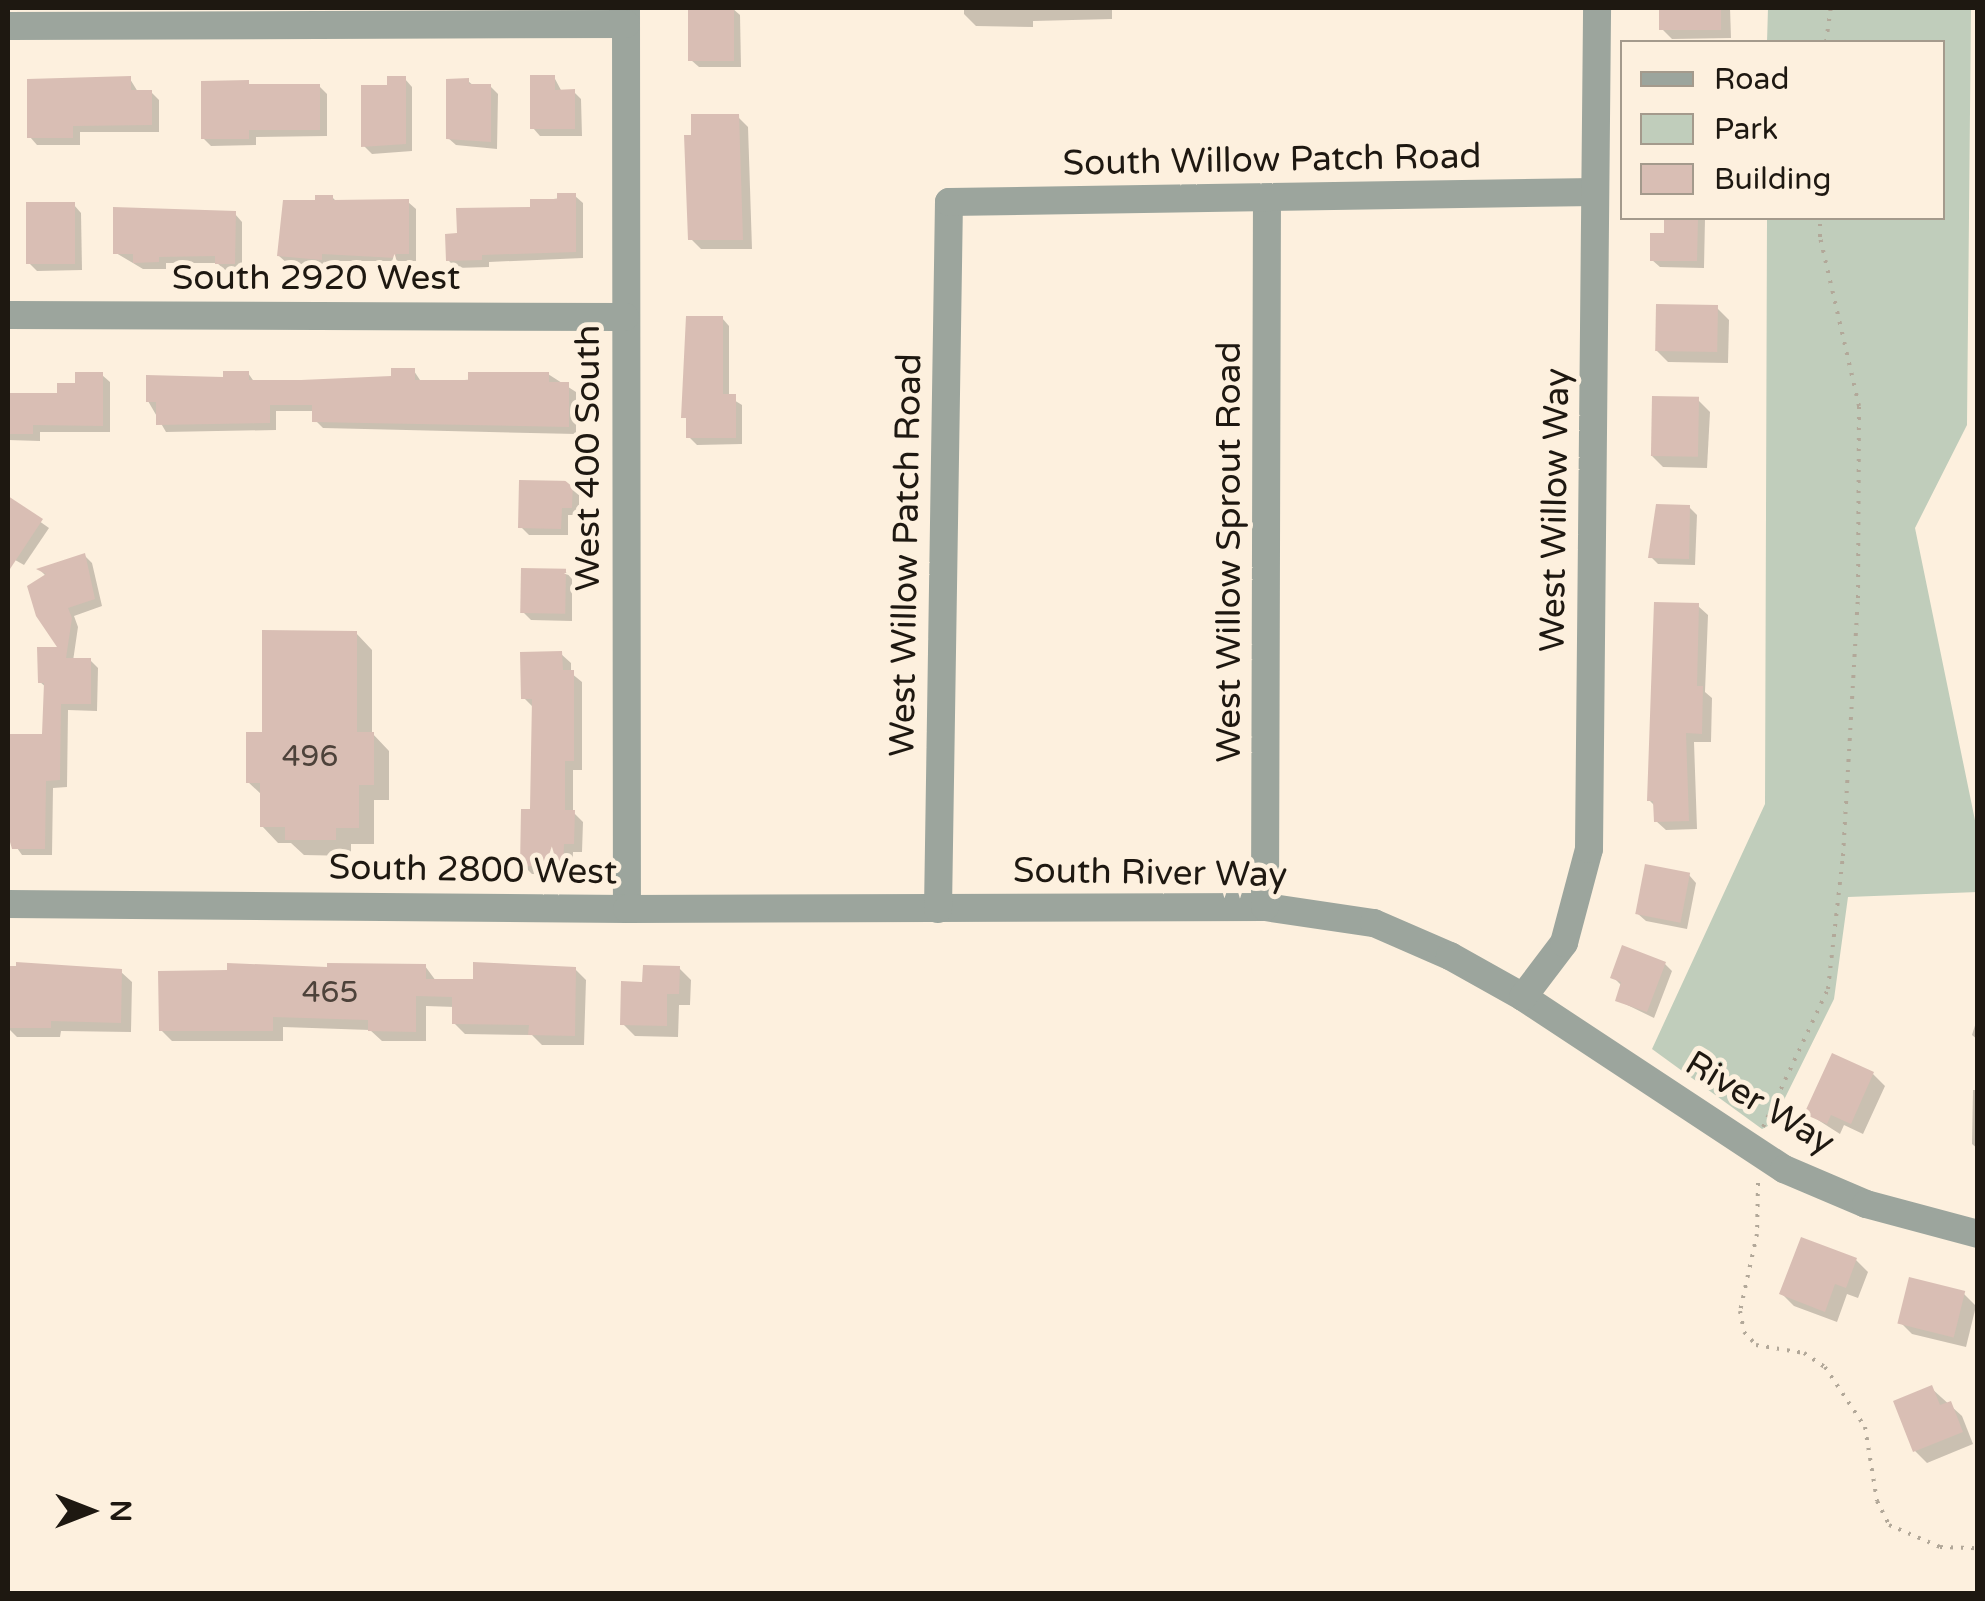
<!DOCTYPE html>
<style>
body{margin:0}
#map{position:relative;width:1985px;height:1601px;overflow:hidden;background:#fdf0de;font-family:"Varela Round",sans-serif}
div>[style]{position:absolute}
.green>*{inset:0;background:#c0cdbb}
.shadow>*{inset:0;background:#0003}
.building>*{inset:0;background:#d9beb4;transform-origin:0 0}
.path>*{height:4px;margin-top:-2px;transform-origin:0;background:repeating-linear-gradient(90deg,#b2a899 0 2.5px,transparent 0 10.5px)}
.minor>*{height:28px;margin:-14px;padding:0 14px;transform-origin:14px;border-radius:14px;background:#9ca59d}
span{translate:-50% -50%;white-space:nowrap;text-align:center;line-height:1.15;-webkit-text-stroke:10px #fdf0de;paint-order:stroke}
.number-label{font-size:30px;color:#4d423a}
.number-label span{-webkit-text-stroke-width:0}
.street-label{font-size:35px;color:#1e1811}
.frame{position:absolute;inset:0;border:10px solid #1e1811;pointer-events:none}
.legend{position:absolute;left:1620px;top:40px;width:325px;height:180px;box-sizing:border-box;background:#fdf0de;border:2px solid #a49a8c;margin:0;padding:12px 18px;list-style:none;font-size:30px;color:#1e1811}
.legend li{display:flex;align-items:center;gap:20px;height:50px}
.legend b{width:50px;border:2px solid #a49a8c}
.north{position:absolute;left:40px;top:1461px;width:100px;height:100px;-webkit-text-stroke:8px #fdf0de;paint-order:stroke;rotate:90deg;font-size:28px;font-weight:700;line-height:40px;text-align:center;color:#1e1811}
.north::after{content:'';display:block;margin:auto;width:35px;height:45px;background:#1e1811;clip-path:polygon(50% 0,100% 100%,50% 72%,0 100%)}
</style>
<div id="map">
<div class="green">
<i style="clip-path:polygon(1768px 8px,1971px 8px,1967px 425px,1915px 528px,1977px 830px,1978px 892px,1848px 897px,1834px 999px,1772px 1124px,1762px 1129px,1652px 1049px,1765px 804px,1767px 218px,1942px 218px,1942px 42px,1767px 42px)"></i>
</div>
<div class="shadow">
<i style="clip-path:polygon(691px 8px,732px 8px,740px 15px,741px 67px,699px 67px,691px 60px)"></i>
<i style="clip-path:polygon(964px 8px,1112px 8px,1112px 19px,1033px 21px,1033px 27px,976px 26px,964px 14px)"></i>
<i style="clip-path:polygon(1661px 8px,1730px 8px,1731px 38px,1672px 39px,1661px 28px)"></i>
<i style="clip-path:polygon(554px 77px,562px 92px,574px 92px,581px 99px,582px 136px,540px 136px,533px 128px)"></i>
<i style="clip-path:polygon(130px 79px,138px 92px,151px 92px,159px 100px,159px 132px,80px 132px,80px 145px,37px 145px,30px 137px)"></i>
<i style="clip-path:polygon(405px 79px,412px 87px,412px 151px,372px 154px,364px 146px)"></i>
<i style="clip-path:polygon(468px 81px,474px 86px,490px 86px,498px 94px,497px 149px,456px 145px,448px 138px)"></i>
<i style="clip-path:polygon(319px 86px,327px 94px,327px 136px,256px 137px,256px 145px,211px 146px,203px 138px)"></i>
<i style="clip-path:polygon(738px 117px,748px 127px,752px 249px,701px 249px,691px 239px,694px 137px)"></i>
<i style="clip-path:polygon(575px 196px,583px 203px,583px 258px,489px 262px,489px 267px,456px 268px,448px 260px,532px 209px,532px 202px)"></i>
<i style="clip-path:polygon(332px 197px,337px 202px,408px 202px,416px 209px,416px 261px,328px 261px,329px 266px,287px 263px,279px 256px,317px 202px)"></i>
<i style="clip-path:polygon(74px 205px,81px 213px,82px 270px,37px 271px,29px 263px)"></i>
<i style="clip-path:polygon(235px 214px,242px 222px,242px 270px,225px 270px,217px 263px,166px 263px,166px 269px,143px 269px,116px 253px)"></i>
<i style="clip-path:polygon(1667px 218px,1705px 219px,1704px 268px,1660px 267px,1652px 260px,1666px 236px)"></i>
<i style="clip-path:polygon(1717px 308px,1729px 320px,1728px 363px,1668px 362px,1656px 350px)"></i>
<i style="clip-path:polygon(722px 318px,729px 326px,729px 397px,742px 405px,742px 444px,697px 445px,689px 437px)"></i>
<i style="clip-path:polygon(414px 371px,422px 383px,548px 374px,576px 392px,576px 434px,323px 428px,315px 420px,315px 411px,276px 411px,276px 430px,166px 432px,148px 401px,248px 373px,255px 383px,393px 378px)"></i>
<i style="clip-path:polygon(102px 375px,110px 382px,110px 432px,40px 432px,40px 441px,8px 440px,8px 395px,60px 395px)"></i>
<i style="clip-path:polygon(1698px 400px,1710px 412px,1707px 468px,1663px 467px,1651px 455px)"></i>
<i style="clip-path:polygon(572px 483px,579px 491px,579px 515px,568px 515px,568px 535px,529px 535px,521px 527px)"></i>
<i style="clip-path:polygon(8px 499px,49px 528px,24px 565px,8px 556px)"></i>
<i style="clip-path:polygon(1689px 507px,1697px 515px,1695px 565px,1658px 564px,1651px 557px)"></i>
<i style="clip-path:polygon(85px 556px,92px 563px,102px 606px,74px 616px,78px 627px,73px 661px,90px 660px,98px 668px,97px 711px,68px 710px,67px 787px,53px 788px,52px 855px,22px 855px,8px 835px,11px 806px,8px 736px,45px 736px,47px 688px,40px 682px,62px 649px,47px 577px,41px 571px)"></i>
<i style="clip-path:polygon(565px 571px,572px 579px,572px 621px,531px 620px,523px 612px)"></i>
<i style="clip-path:polygon(1698px 606px,1708px 615px,1705px 692px,1712px 698px,1711px 742px,1694px 742px,1697px 829px,1666px 830px,1656px 821px,1656px 807px,1649px 800px)"></i>
<i style="clip-path:polygon(356px 633px,372px 650px,372px 733px,389px 751px,389px 800px,374px 800px,374px 844px,351px 844px,351px 856px,304px 855px,291px 843px,278px 843px,262px 826px,262px 795px,248px 782px)"></i>
<i style="clip-path:polygon(561px 654px,571px 663px,571px 673px,582px 682px,582px 770px,573px 770px,573px 812px,583px 822px,582px 852px,573px 852px,572px 875px,532px 874px,523px 865px,532px 812px,534px 708px,524px 698px)"></i>
<i style="clip-path:polygon(1689px 875px,1696px 883px,1687px 929px,1646px 921px,1638px 914px)"></i>
<i style="clip-path:polygon(19px 964px,121px 972px,132px 982px,131px 1032px,61px 1031px,60px 1037px,17px 1037px,8px 1028px,8px 969px,19px 969px)"></i>
<i style="clip-path:polygon(1665px 964px,1672px 971px,1654px 1018px,1617px 1000px,1621px 985px,1613px 977px)"></i>
<i style="clip-path:polygon(425px 966px,436px 981px,475px 982px,575px 969px,586px 980px,584px 1045px,542px 1045px,532px 1035px,465px 1034px,454px 1023px,455px 1007px,426px 1006px,426px 1041px,382px 1041px,370px 1030px,283px 1027px,283px 1041px,172px 1041px,161px 1030px,330px 970px)"></i>
<i style="clip-path:polygon(679px 968px,691px 980px,690px 1005px,679px 1005px,678px 1037px,635px 1036px,623px 1024px)"></i>
<i style="clip-path:polygon(1978px 1016px,1978px 1040px,1972px 1035px)"></i>
<i style="clip-path:polygon(1873px 1074px,1885px 1086px,1863px 1134px,1844px 1125px,1840px 1134px,1807px 1113px)"></i>
<i style="clip-path:polygon(1973px 1090px,1978px 1090px,1978px 1149px,1972px 1144px)"></i>
<i style="clip-path:polygon(1856px 1260px,1868px 1272px,1858px 1298px,1847px 1294px,1837px 1322px,1794px 1306px,1782px 1294px)"></i>
<i style="clip-path:polygon(1964px 1294px,1976px 1306px,1966px 1347px,1912px 1334px,1900px 1322px)"></i>
<i style="clip-path:polygon(1931px 1388px,1962px 1416px,1973px 1444px,1927px 1463px,1915px 1451px)"></i>
</div>
<div class="building">
<i style="left:688px;top:8px;width:46px;height:53px"></i>
<i style="left:1659px;top:8px;width:62px;height:22px"></i>
<i style="clip-path:polygon(530px 75px,555px 75px,555px 90px,575px 89px,575px 129px,530px 129px)"></i>
<i style="clip-path:polygon(131px 76px,131px 90px,152px 90px,152px 125px,73px 126px,73px 138px,27px 138px,27px 79px)"></i>
<i style="clip-path:polygon(387px 76px,406px 76px,406px 144px,361px 147px,361px 85px,387px 85px)"></i>
<i style="clip-path:polygon(469px 78px,469px 84px,491px 84px,491px 142px,446px 139px,446px 79px)"></i>
<i style="clip-path:polygon(249px 80px,249px 84px,320px 84px,320px 130px,249px 130px,249px 139px,201px 139px,201px 81px)"></i>
<i style="clip-path:polygon(691px 114px,739px 114px,743px 240px,688px 240px,684px 135px,691px 135px)"></i>
<i style="clip-path:polygon(557px 193px,576px 193px,576px 252px,482px 255px,482px 260px,446px 261px,445px 234px,457px 233px,456px 208px,530px 207px,530px 199px,557px 199px)"></i>
<i style="clip-path:polygon(315px 195px,333px 195px,333px 200px,409px 199px,409px 254px,396px 254px,396px 258px,322px 254px,322px 260px,277px 256px,283px 200px,315px 200px)"></i>
<i style="left:26px;top:202px;width:49px;height:62px"></i>
<i style="clip-path:polygon(113px 207px,236px 211px,235px 264px,215px 264px,215px 256px,159px 257px,159px 262px,133px 263px,133px 254px,113px 254px)"></i>
<i style="clip-path:polygon(1664px 218px,1698px 218px,1697px 261px,1650px 261px,1650px 233px,1664px 233px)"></i>
<i style="left:1656px;top:304px;width:62px;height:47px;rotate:1deg"></i>
<i style="clip-path:polygon(686px 316px,723px 316px,723px 394px,736px 394px,736px 438px,686px 438px,686px 418px,681px 418px)"></i>
<i style="clip-path:polygon(391px 368px,415px 368px,415px 380px,468px 380px,468px 372px,549px 372px,549px 382px,569px 382px,569px 427px,312px 422px,312px 405px,270px 405px,270px 423px,156px 425px,156px 402px,146px 402px,146px 375px,223px 377px,223px 371px,249px 371px,249px 380px,301px 380px,391px 376px)"></i>
<i style="clip-path:polygon(75px 372px,103px 372px,103px 426px,33px 425px,33px 434px,8px 434px,8px 393px,57px 393px,57px 383px,75px 383px)"></i>
<i style="left:1652px;top:396px;width:47px;height:60px;rotate:1deg"></i>
<i style="clip-path:polygon(519px 480px,573px 481px,572px 508px,562px 508px,561px 529px,518px 528px)"></i>
<i style="clip-path:polygon(8px 496px,43px 519px,8px 572px)"></i>
<i style="clip-path:polygon(1656px 504px,1690px 505px,1689px 559px,1648px 558px)"></i>
<i style="clip-path:polygon(85px 553px,95px 599px,68px 608px,72px 618px,66px 658px,91px 658px,91px 704px,61px 704px,60px 780px,46px 781px,45px 849px,12px 849px,8px 835px,8px 734px,42px 734px,44px 683px,38px 683px,37px 647px,57px 647px,36px 616px,27px 586px,46px 574px,36px 569px)"></i>
<i style="left:521px;top:568px;width:45px;height:45px;rotate:1deg"></i>
<i style="clip-path:polygon(1654px 602px,1699px 603px,1697px 686px,1703px 686px,1702px 734px,1686px 733px,1689px 821px,1654px 822px,1653px 801px,1647px 801px)"></i>
<i style="clip-path:polygon(262px 630px,357px 631px,357px 732px,374px 732px,374px 785px,359px 785px,359px 828px,336px 828px,336px 840px,285px 840px,285px 827px,260px 827px,260px 783px,246px 783px,246px 732px,262px 732px)"></i>
<i style="clip-path:polygon(562px 651px,563px 670px,574px 670px,574px 761px,565px 761px,565px 810px,575px 810px,574px 844px,564px 844px,563px 867px,520px 866px,521px 809px,530px 809px,532px 699px,521px 699px,520px 652px)"></i>
<i style="left:1645px;top:864px;width:46px;height:51px;rotate:11deg"></i>
<i style="clip-path:polygon(1622px 945px,1666px 962px,1647px 1012px,1615px 1001px,1621px 982px,1610px 978px)"></i>
<i style="clip-path:polygon(16px 962px,122px 969px,121px 1023px,51px 1021px,51px 1028px,8px 1028px,8px 966px,16px 966px)"></i>
<i style="clip-path:polygon(473px 962px,576px 967px,575px 1036px,528px 1035px,529px 1025px,452px 1024px,452px 997px,416px 996px,416px 1032px,368px 1031px,368px 1020px,273px 1017px,273px 1031px,159px 1031px,158px 971px,227px 970px,227px 963px,327px 967px,327px 963px,426px 964px,426px 979px,473px 979px)"></i>
<i style="clip-path:polygon(643px 965px,680px 966px,679px 994px,667px 994px,667px 1026px,620px 1025px,621px 981px,642px 982px)"></i>
<i style="clip-path:polygon(1832px 1053px,1874px 1072px,1851px 1124px,1831px 1115px,1827px 1124px,1804px 1114px)"></i>
<i style="clip-path:polygon(1801px 1237px,1857px 1258px,1846px 1288px,1835px 1284px,1825px 1312px,1779px 1294px)"></i>
<i style="left:1909px;top:1277px;width:58px;height:48px;rotate:14deg"></i>
<i style="clip-path:polygon(1932px 1385px,1940px 1405px,1951px 1401px,1963px 1432px,1913px 1452px,1893px 1401px)"></i>
</div>
<div class="path">
<i style="left:1826px;top:42px;width:34px;rotate:-82deg"></i>
<i style="left:1763px;top:1127px;width:153px;rotate:-64.8deg"></i>
<i style="left:1828px;top:989px;width:134px;rotate:-83.6deg"></i>
<i style="left:1843px;top:856px;width:258px;rotate:-86.7deg"></i>
<i style="left:1858px;top:598px;width:192px;rotate:-89.7deg"></i>
<i style="left:1859px;top:406px;width:173px;rotate:-103deg"></i>
<i style="left:1820px;top:237px;width:19px;rotate:-90deg"></i>
<i style="left:1758px;top:1183px;width:51px;rotate:91.1deg"></i>
<i style="left:1757px;top:1234px;width:79px;rotate:102.4deg"></i>
<i style="left:1740px;top:1311px;width:21px;rotate:79deg"></i>
<i style="left:1744px;top:1332px;width:18px;rotate:47deg"></i>
<i style="left:1756px;top:1345px;width:49px;rotate:9.5deg"></i>
<i style="left:1804px;top:1353px;width:25px;rotate:34deg"></i>
<i style="left:1825px;top:1367px;width:72px;rotate:56.3deg"></i>
<i style="left:1865px;top:1427px;width:75px;rotate:80.8deg"></i>
<i style="left:1877px;top:1501px;width:27px;rotate:63deg"></i>
<i style="left:1889px;top:1525px;width:56px;rotate:23.3deg"></i>
<i style="left:1940px;top:1547px;width:38px;rotate:2deg"></i>
</div>
<div class="minor">
<i style="left:626px;top:8px;width:901px;rotate:89.94deg"></i>
<i style="left:8px;top:26px;width:618px;rotate:-0.19deg"></i>
<i style="left:8px;top:315px;width:617px;rotate:0.19deg"></i>
<i style="left:8px;top:904px;width:619px;rotate:0.46deg"></i>
<i style="left:627px;top:909px;width:638px;rotate:-0.18deg"></i>
<i style="left:1265px;top:907px;width:110px;rotate:8.4deg"></i>
<i style="left:1374px;top:923px;width:83px;rotate:23.5deg"></i>
<i style="left:1450px;top:956px;width:84px;rotate:29.3deg"></i>
<i style="left:1523px;top:997px;width:313px;rotate:33.4deg"></i>
<i style="left:1784px;top:1169px;width:89px;rotate:23.1deg"></i>
<i style="left:1866px;top:1204px;width:116px;rotate:15deg"></i>
<i style="left:1265px;top:907px;width:709px;rotate:-89.84deg"></i>
<i style="left:938px;top:909px;width:707px;rotate:-89.11deg"></i>
<i style="left:949px;top:202px;width:646px;rotate:-0.89deg"></i>
<i style="left:1523px;top:997px;width:68px;rotate:-52.8deg"></i>
<i style="left:1564px;top:943px;width:97px;rotate:-75.1deg"></i>
<i style="left:1589px;top:849px;width:841px;rotate:-89.45deg"></i>
</div>
<div class="number-label">
<span style="left:310px;top:757px">496</span>
<span style="left:330px;top:993px">465</span>
</div>
<div class="street-label">
<span style="left:1272px;top:160px;rotate:-1deg">South Willow Patch Road</span>
<span style="left:316px;top:278px">South 2920 West</span>
<span style="left:588px;top:458px;rotate:-90deg">West 400 South</span>
<span style="left:1555px;top:510px;rotate:-89deg">West Willow Way</span>
<span style="left:1229px;top:552px;rotate:-90deg">West Willow Sprout Road</span>
<span style="left:906px;top:555px;rotate:-89deg">West Willow Patch Road</span>
<span style="left:473px;top:870px;rotate:1deg">South 2800 West</span>
<span style="left:1150px;top:873px;rotate:1deg">South River Way</span>
<span style="left:1760px;top:1103px;rotate:31deg">River Way</span>
</div>
<div class="frame"></div>
<ul class="legend">
<li><b style="height:12px;background:#9ca59d"></b>Road</li>
<li><b style="height:28px;background:#c0cdbb"></b>Park</li>
<li><b style="height:28px;background:#d9beb4"></b>Building</li>
</ul>
<div class="north">N</div>
</div>
